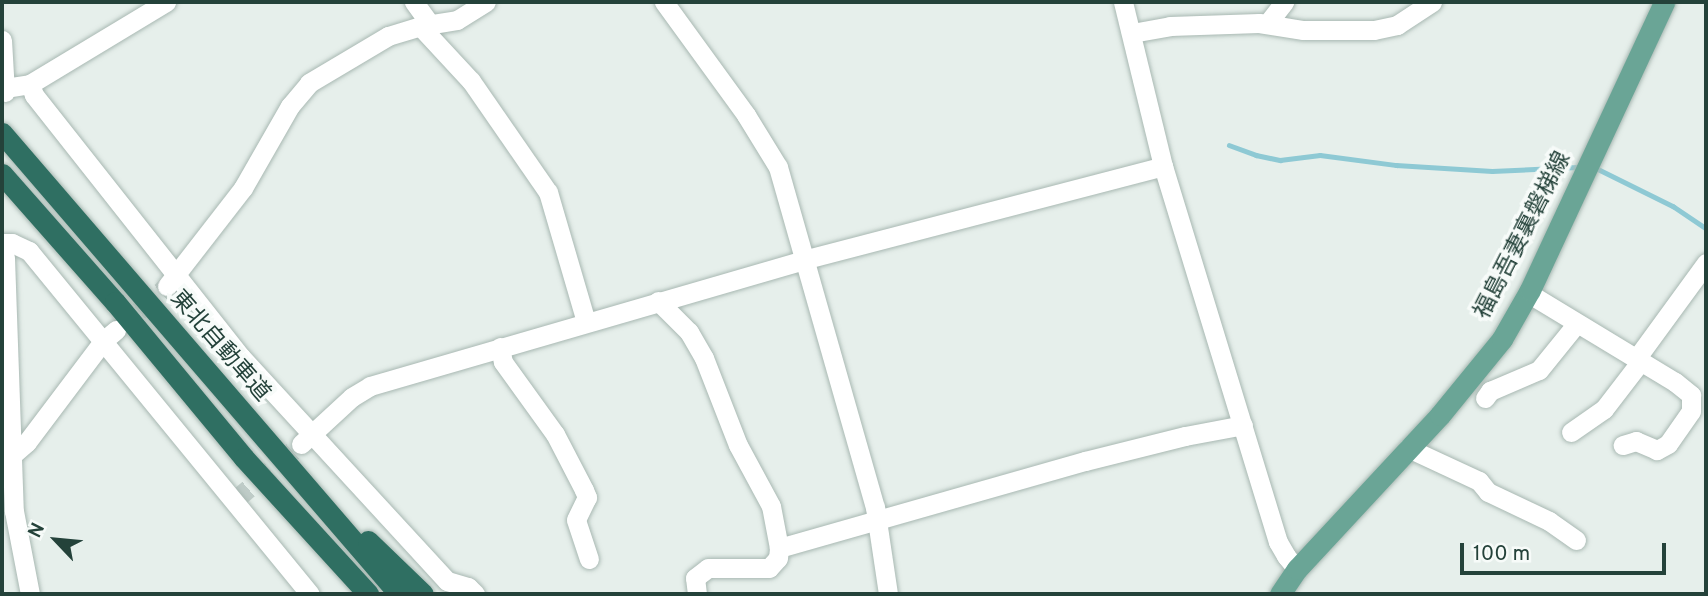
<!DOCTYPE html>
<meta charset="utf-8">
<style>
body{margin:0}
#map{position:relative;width:1708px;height:596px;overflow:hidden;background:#e6efeb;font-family:Overpass,"Noto Sans JP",sans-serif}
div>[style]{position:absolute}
.stream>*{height:4.5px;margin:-2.25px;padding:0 2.25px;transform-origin:2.25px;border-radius:2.25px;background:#8ec9d4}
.minor-tunnel>*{height:19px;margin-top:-9.5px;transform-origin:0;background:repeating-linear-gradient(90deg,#bfccc8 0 19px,transparent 0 29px)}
.roads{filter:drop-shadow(0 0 2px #a8b8b2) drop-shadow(0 0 2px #a8b8b2)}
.minor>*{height:19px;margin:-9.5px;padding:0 9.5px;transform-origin:9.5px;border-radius:9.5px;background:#fff}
.major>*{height:21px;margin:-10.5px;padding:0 10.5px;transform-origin:10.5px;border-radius:10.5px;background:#6aa596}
.highway>*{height:21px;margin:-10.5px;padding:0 10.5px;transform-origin:10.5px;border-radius:10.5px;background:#2f6f62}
span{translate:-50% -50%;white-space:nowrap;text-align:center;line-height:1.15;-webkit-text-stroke:7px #f7fbf9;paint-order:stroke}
.street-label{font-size:23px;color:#24423a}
.frame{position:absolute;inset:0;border:4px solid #24423a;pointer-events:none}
.north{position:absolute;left:21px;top:505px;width:70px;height:70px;-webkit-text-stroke:5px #f7fbf9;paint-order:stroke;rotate:296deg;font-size:19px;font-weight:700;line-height:28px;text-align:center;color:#24423a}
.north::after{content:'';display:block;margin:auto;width:24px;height:32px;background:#24423a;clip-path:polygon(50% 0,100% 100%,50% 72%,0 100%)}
.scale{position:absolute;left:1460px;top:543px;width:206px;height:32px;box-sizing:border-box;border:4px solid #24423a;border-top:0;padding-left:9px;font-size:21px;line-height:24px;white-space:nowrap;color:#24423a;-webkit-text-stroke:5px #f7fbf9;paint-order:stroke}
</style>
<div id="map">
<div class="stream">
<i style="left:1229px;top:145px;width:29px;rotate:20deg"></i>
<i style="left:1256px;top:155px;width:25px;rotate:12deg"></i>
<i style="left:1280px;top:160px;width:40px;rotate:-7.1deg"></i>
<i style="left:1320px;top:155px;width:77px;rotate:7.5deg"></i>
<i style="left:1396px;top:165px;width:96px;rotate:3.6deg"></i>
<i style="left:1492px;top:171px;width:86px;rotate:-2.7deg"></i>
<i style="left:1598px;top:169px;width:84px;rotate:26.3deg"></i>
<i style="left:1673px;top:206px;width:40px;rotate:34deg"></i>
</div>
<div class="minor-tunnel">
<i style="left:117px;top:330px;width:67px;rotate:-41.3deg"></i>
<i style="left:234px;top:501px;width:88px;rotate:-40.4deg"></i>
</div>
<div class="roads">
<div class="minor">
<i style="left:414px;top:2px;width:29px;rotate:54deg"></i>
<i style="left:664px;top:2px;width:140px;rotate:54deg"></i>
<i style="left:746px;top:115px;width:61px;rotate:58.4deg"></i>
<i style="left:778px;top:167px;width:354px;rotate:74.1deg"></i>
<i style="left:875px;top:507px;width:88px;rotate:81.5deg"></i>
<i style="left:1123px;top:2px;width:169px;rotate:76.3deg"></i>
<i style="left:1163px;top:166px;width:393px;rotate:73deg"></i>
<i style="left:1278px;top:542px;width:16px;rotate:60deg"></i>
<i style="left:1286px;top:556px;width:17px;rotate:50deg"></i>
<i style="left:1267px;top:24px;width:28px;rotate:-52deg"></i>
<i style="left:420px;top:26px;width:75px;rotate:47.2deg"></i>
<i style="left:471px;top:81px;width:135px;rotate:55.3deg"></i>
<i style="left:548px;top:192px;width:135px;rotate:73.7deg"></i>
<i style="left:1132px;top:33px;width:39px;rotate:-10deg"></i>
<i style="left:1170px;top:26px;width:89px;rotate:-1.9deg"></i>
<i style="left:1259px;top:23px;width:45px;rotate:9deg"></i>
<i style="left:1303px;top:30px;width:71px"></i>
<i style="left:1374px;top:30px;width:24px;rotate:-12deg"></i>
<i style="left:1397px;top:25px;width:42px;rotate:-33.3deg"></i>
<i style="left:2px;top:40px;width:52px;rotate:86.7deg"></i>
<i style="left:30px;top:84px;width:12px;rotate:70deg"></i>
<i style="left:34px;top:95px;width:334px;rotate:51.7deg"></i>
<i style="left:241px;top:357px;width:304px;rotate:47.4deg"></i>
<i style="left:447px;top:581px;width:22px;rotate:16deg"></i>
<i style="left:468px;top:587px;width:10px;rotate:45deg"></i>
<i style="left:5px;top:88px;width:25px;rotate:-9deg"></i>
<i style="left:30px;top:84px;width:159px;rotate:-31.1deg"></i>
<i style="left:2px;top:243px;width:10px"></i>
<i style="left:12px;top:243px;width:19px;rotate:25deg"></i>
<i style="left:29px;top:251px;width:443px;rotate:50.7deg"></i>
<i style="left:2px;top:247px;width:11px;rotate:75deg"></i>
<i style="left:5px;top:258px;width:253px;rotate:88deg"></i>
<i style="left:14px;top:511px;width:85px;rotate:79.1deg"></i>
<i style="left:167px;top:286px;width:124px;rotate:-52.2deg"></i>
<i style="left:243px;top:188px;width:95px;rotate:-60.2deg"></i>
<i style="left:290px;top:106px;width:30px;rotate:-50deg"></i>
<i style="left:309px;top:83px;width:92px;rotate:-30.7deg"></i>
<i style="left:388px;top:36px;width:34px;rotate:-17deg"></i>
<i style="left:420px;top:26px;width:37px;rotate:-9deg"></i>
<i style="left:457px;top:20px;width:34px;rotate:-32deg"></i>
<i style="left:1528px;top:293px;width:172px;rotate:31.2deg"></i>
<i style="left:1675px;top:382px;width:21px;rotate:39deg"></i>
<i style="left:1691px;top:395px;width:16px;rotate:90deg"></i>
<i style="left:1691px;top:411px;width:40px;rotate:124.9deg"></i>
<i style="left:1668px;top:444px;width:13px;rotate:151deg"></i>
<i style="left:1657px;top:450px;width:23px;rotate:-157deg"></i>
<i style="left:1636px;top:441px;width:14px;rotate:163deg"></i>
<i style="left:658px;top:301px;width:44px;rotate:45deg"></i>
<i style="left:689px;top:332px;width:30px;rotate:60deg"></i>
<i style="left:704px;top:358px;width:93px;rotate:68.7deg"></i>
<i style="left:738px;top:445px;width:69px;rotate:61.6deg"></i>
<i style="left:771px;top:506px;width:43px;rotate:79.2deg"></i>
<i style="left:500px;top:347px;width:15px;rotate:79deg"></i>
<i style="left:503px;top:362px;width:89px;rotate:54.2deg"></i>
<i style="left:555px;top:434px;width:63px;rotate:62.6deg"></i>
<i style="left:584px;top:490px;width:8px;rotate:67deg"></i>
<i style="left:587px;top:497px;width:25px;rotate:116deg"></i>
<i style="left:576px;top:520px;width:41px;rotate:71.6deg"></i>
<i style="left:1636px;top:359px;width:119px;rotate:-53.9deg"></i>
<i style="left:1485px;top:398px;width:9px;rotate:-54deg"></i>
<i style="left:1490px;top:391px;width:53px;rotate:-23.2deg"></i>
<i style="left:1539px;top:370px;width:60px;rotate:-51deg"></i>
<i style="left:1571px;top:432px;width:40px;rotate:-34.9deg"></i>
<i style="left:1604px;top:409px;width:59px;rotate:-52.5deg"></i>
<i style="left:301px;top:444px;width:69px;rotate:-42.7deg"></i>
<i style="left:352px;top:397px;width:21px;rotate:-31deg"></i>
<i style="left:370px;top:386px;width:451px;rotate:-16.2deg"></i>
<i style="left:803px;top:260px;width:372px;rotate:-14.6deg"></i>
<i style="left:1408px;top:448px;width:78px;rotate:24.9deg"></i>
<i style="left:1479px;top:481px;width:14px;rotate:51deg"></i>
<i style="left:1488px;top:492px;width:68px;rotate:25.4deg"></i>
<i style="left:1549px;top:521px;width:33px;rotate:35deg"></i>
<i style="left:11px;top:456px;width:21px;rotate:-41deg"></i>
<i style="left:27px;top:442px;width:126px;rotate:-53deg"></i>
<i style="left:103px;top:341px;width:17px;rotate:-40deg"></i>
<i style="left:697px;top:594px;width:16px;rotate:-97deg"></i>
<i style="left:695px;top:578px;width:16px;rotate:-38deg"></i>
<i style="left:708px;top:568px;width:61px"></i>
<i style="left:769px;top:568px;width:13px;rotate:-48deg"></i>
<i style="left:778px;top:558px;width:10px;rotate:-84deg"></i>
<i style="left:779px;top:548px;width:318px;rotate:-15.9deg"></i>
<i style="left:1085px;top:461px;width:103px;rotate:-14deg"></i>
<i style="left:1185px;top:436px;width:59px;rotate:-10.7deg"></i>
</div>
<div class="major">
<i style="left:1280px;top:594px;width:30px;rotate:-56deg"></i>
<i style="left:1297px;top:569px;width:210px;rotate:-47.1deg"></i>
<i style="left:1440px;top:415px;width:98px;rotate:-50.8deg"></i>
<i style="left:1502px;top:339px;width:56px;rotate:-60.3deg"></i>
<i style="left:1530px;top:290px;width:318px;rotate:-65deg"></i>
</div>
<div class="highway">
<i style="left:2px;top:133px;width:608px;rotate:49.27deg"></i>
<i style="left:2px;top:174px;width:171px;rotate:48.6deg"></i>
<i style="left:115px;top:302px;width:202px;rotate:50.4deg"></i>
<i style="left:244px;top:458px;width:184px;rotate:47.6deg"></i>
<i style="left:368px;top:541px;width:76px;rotate:43.9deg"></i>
</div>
</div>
<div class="street-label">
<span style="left:1524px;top:236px;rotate:-63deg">福島吾妻裏磐梯線</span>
<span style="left:219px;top:347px;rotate:49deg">東北自動車道</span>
</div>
<div class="frame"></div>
<div class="north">N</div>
<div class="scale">100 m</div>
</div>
